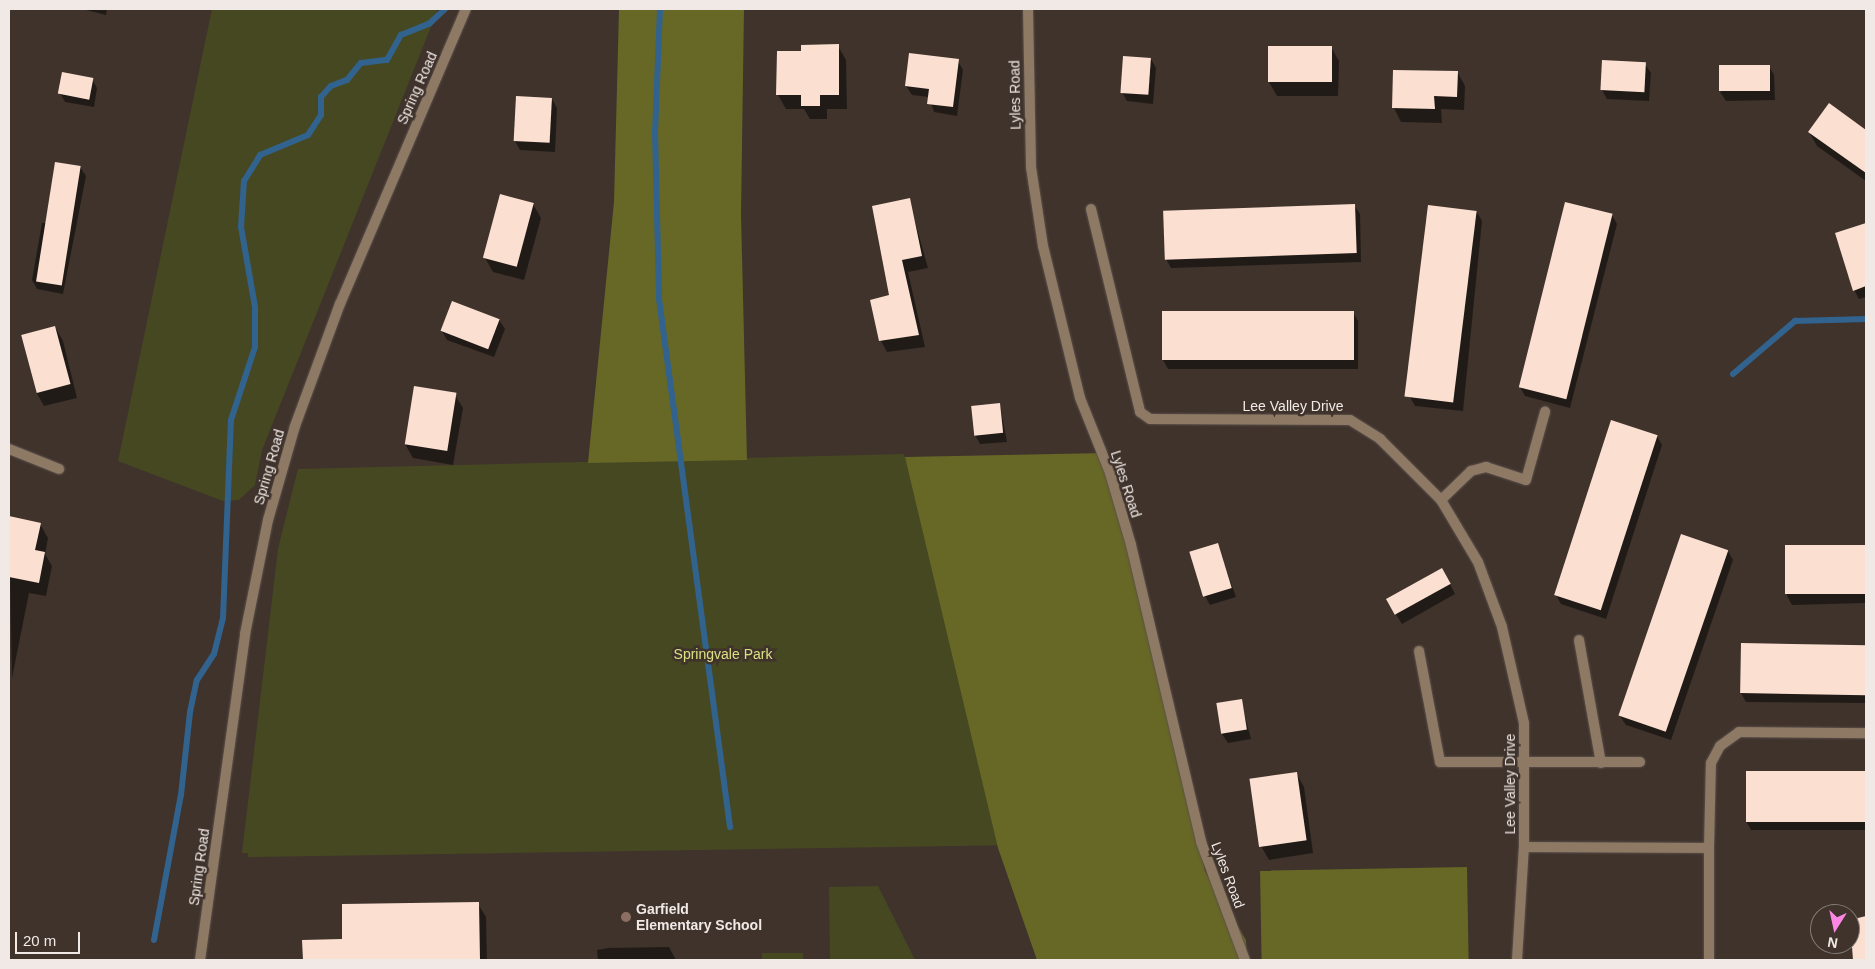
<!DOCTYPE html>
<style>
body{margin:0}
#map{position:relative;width:1875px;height:969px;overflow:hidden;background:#3f332c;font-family:Arial,sans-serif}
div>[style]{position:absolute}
.green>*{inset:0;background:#464822;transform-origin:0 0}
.forest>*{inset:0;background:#676826;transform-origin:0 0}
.shadow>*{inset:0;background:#0007}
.stream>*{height:6px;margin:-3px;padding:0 3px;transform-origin:3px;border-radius:3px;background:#31638e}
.building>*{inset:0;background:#fbe0d2;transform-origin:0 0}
.roads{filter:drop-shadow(0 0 1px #5b504a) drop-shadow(0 0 1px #5b504a)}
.lane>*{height:10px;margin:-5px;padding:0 5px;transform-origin:5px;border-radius:5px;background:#8d7964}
.street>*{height:10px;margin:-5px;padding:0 5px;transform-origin:5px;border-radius:5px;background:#8d7964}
.dots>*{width:14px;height:14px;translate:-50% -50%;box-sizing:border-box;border:2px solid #3f332c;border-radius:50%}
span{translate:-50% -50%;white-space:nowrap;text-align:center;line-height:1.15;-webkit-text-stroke:5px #3f332c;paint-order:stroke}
.street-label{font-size:14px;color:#f1e9e5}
.park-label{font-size:14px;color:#dce081}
.poi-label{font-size:14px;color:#f1e9e5;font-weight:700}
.left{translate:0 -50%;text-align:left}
.frame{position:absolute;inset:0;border:10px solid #f1e9e5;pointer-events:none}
.north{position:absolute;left:1810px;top:904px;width:50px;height:50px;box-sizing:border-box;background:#3f332c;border:1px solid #867c76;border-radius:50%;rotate:190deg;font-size:14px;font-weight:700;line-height:20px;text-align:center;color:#f1e9e5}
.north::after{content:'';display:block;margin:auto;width:18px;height:22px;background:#fc86e4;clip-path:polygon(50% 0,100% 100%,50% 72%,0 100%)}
.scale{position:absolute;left:15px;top:932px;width:65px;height:22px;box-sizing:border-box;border:2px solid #f1e9e5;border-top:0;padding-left:6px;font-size:15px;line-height:18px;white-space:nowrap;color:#f1e9e5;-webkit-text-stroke:4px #3f332c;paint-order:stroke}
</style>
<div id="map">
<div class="green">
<i style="clip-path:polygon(212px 9px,438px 9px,262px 450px,255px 485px,239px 500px,223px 501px,118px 461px)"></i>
<i style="clip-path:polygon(904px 454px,1020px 845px,248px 857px,248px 853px,242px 853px,278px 549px,298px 469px)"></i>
<i style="clip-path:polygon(878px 886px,915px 960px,830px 960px,829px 887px)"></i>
<i style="left:803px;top:953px;width:7px;height:41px;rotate:90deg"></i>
</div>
<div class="forest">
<i style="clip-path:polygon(619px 9px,744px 9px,741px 214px,747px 460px,588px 463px,614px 202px)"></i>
<i style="clip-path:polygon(1106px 453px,1205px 871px,1246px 940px,1247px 960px,1037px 960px,998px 848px,905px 457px)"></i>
<i style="left:1467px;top:867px;width:93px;height:207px;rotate:89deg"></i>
</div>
<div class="shadow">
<i style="clip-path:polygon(82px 9px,107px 9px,106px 15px)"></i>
<i style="clip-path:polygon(838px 46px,846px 60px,847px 109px,827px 109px,827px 119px,810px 119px,804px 109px,786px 109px,778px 95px,802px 52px)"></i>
<i style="clip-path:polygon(1331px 47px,1339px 61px,1338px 96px,1277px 96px,1269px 82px)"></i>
<i style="clip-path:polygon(1151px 59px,1156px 68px,1153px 104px,1127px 101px,1122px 92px)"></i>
<i style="clip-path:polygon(958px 61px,963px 70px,957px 116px,934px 112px,929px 97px,912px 95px,906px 86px)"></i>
<i style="clip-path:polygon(1603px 62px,1645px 64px,1651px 73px,1649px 101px,1607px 99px,1602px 90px)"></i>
<i style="clip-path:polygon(1769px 66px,1774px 75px,1775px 100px,1726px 101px,1720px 92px)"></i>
<i style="clip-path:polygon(1458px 73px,1465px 86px,1464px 110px,1441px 109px,1442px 123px,1401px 122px,1394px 108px)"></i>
<i style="clip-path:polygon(92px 79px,97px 88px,94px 107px,65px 102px,60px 93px)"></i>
<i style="clip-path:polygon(552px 99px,557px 108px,555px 152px,520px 150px,515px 141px)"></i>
<i style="clip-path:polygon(1829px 105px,1866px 131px,1866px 181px,1817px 146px,1809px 132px)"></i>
<i style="clip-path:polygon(80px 167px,86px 176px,63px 294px,37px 289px,32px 280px,42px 223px,46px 223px)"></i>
<i style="clip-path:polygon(909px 200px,928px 268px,908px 272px,925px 347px,887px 352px,881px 341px)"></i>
<i style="clip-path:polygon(533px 204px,541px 218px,524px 280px,493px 272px,485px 258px)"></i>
<i style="clip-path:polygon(1354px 205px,1360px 214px,1361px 262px,1171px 268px,1166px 259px,1164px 211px)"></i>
<i style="clip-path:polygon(1477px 212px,1482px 221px,1463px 411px,1415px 406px,1410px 397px)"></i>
<i style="clip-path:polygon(1612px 215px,1617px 224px,1570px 408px,1525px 396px,1520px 387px)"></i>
<i style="clip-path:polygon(1863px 226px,1866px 297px,1859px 299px,1854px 290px)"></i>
<i style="clip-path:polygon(1353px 312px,1358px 321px,1358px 369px,1168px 369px,1163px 360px)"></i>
<i style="clip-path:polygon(499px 320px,505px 329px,494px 357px,447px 340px,442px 331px)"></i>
<i style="clip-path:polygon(55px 327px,63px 341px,77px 398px,44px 406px,36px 392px,22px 335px)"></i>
<i style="clip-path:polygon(455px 395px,463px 408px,453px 465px,413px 458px,405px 444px)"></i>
<i style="clip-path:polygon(1000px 405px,1007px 442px,980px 444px,975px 435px)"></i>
<i style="clip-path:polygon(1657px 436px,1662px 445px,1606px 619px,1561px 604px,1556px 595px)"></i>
<i style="clip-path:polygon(9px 518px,40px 524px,48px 538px,45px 554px,52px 566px,46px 596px,29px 593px,12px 678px)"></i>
<i style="clip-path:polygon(1217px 544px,1236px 597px,1210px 605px,1205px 596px)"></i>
<i style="clip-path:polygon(1866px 546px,1866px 603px,1792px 605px,1787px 596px,1786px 548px)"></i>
<i style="clip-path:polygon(1728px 551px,1733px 560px,1671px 740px,1626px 725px,1620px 716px)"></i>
<i style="clip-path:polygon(1447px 578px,1455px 594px,1402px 624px,1387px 600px)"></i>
<i style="clip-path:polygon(1742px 644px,1866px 646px,1866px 703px,1746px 702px,1741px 693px)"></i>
<i style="clip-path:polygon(1241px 701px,1251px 739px,1228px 743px,1222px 734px)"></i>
<i style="clip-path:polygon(1747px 772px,1866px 773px,1866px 830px,1751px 830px,1746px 821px)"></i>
<i style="clip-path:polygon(1296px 773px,1304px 787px,1313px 853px,1269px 860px,1261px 846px)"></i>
<i style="clip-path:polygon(478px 904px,486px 917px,487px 960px,304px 960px,304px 941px,343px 940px)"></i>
<i style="clip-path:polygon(1866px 918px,1866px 960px,1855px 960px,1850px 921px)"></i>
<i style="clip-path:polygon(669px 947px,676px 960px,598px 960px,597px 950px,608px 948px)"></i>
</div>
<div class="stream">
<i style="left:660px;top:9px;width:122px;rotate:92.3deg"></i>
<i style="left:655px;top:131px;width:168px;rotate:88.6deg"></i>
<i style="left:659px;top:299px;width:533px;rotate:82.34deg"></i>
<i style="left:1733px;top:374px;width:82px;rotate:-40.5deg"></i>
<i style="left:1795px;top:321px;width:71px;rotate:-1.6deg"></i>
<i style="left:154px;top:940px;width:147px;rotate:-79.5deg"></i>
<i style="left:181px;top:795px;width:83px;rotate:-83.8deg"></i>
<i style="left:190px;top:712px;width:33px;rotate:-78deg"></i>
<i style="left:197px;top:680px;width:31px;rotate:-57deg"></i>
<i style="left:214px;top:654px;width:37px;rotate:-76deg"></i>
<i style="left:223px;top:618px;width:198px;rotate:-87.7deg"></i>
<i style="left:231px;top:420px;width:77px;rotate:-71.8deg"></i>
<i style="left:255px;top:347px;width:40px;rotate:-90deg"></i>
<i style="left:255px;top:307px;width:81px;rotate:-99.9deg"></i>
<i style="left:241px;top:227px;width:46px;rotate:-86.3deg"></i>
<i style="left:244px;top:181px;width:31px;rotate:-58deg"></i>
<i style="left:260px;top:155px;width:52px;rotate:-22.6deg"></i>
<i style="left:308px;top:135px;width:24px;rotate:-57deg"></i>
<i style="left:321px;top:115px;width:18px;rotate:-90deg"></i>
<i style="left:321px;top:97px;width:15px;rotate:-48deg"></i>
<i style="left:331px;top:86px;width:17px;rotate:-21deg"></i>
<i style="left:347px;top:80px;width:22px;rotate:-51deg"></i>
<i style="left:361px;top:63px;width:26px;rotate:-7deg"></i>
<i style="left:387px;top:60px;width:29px;rotate:-61deg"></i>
<i style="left:401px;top:35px;width:31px;rotate:-22deg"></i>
<i style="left:430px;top:23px;width:21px;rotate:-43deg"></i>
</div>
<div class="building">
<i style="clip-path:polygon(839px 44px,839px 95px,820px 95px,820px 106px,801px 106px,801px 95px,776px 95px,777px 51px,801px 51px,801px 45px)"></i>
<i style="left:1268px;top:46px;width:64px;height:36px"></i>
<i style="clip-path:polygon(909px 53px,959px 59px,953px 107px,927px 104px,929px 89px,905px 86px)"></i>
<i style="left:1123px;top:56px;width:28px;height:37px;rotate:4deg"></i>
<i style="left:1602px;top:60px;width:44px;height:30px;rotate:3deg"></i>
<i style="left:1770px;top:65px;width:26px;height:51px;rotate:90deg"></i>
<i style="clip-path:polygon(1393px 70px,1458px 71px,1457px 97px,1434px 96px,1435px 109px,1392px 108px)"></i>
<i style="left:62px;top:72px;width:32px;height:22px;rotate:11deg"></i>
<i style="left:516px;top:96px;width:36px;height:45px;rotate:3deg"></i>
<i style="clip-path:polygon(1829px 103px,1866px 130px,1866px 173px,1808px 132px)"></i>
<i style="left:55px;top:162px;width:26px;height:121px;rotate:9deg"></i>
<i style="left:500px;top:194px;width:35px;height:66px;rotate:15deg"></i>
<i style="clip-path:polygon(910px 198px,922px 256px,902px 260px,919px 335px,879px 341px,870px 300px,889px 295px,872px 206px)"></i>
<i style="left:1565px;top:202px;width:49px;height:191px;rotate:14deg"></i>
<i style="left:1355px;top:204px;width:49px;height:192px;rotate:88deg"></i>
<i style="left:1428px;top:205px;width:49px;height:193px;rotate:7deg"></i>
<i style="clip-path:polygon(1866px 223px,1866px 286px,1853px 291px,1835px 233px)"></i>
<i style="left:452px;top:301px;width:51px;height:32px;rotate:21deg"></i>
<i style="left:1162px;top:311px;width:192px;height:49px"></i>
<i style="left:55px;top:326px;width:60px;height:35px;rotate:75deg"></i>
<i style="left:414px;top:386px;width:43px;height:59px;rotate:9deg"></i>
<i style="left:1000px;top:403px;width:30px;height:29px;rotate:84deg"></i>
<i style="left:1611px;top:420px;width:49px;height:184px;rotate:18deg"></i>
<i style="clip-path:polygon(9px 516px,41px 523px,35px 550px,45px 552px,39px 583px,9px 577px)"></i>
<i style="left:1681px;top:534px;width:50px;height:192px;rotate:19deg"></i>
<i style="left:1218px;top:543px;width:47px;height:30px;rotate:73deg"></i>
<i style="left:1866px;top:545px;width:49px;height:81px;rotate:90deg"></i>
<i style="left:1442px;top:568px;width:18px;height:64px;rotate:61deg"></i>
<i style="left:1741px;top:643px;width:125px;height:50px;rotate:1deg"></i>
<i style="left:1242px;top:699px;width:31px;height:26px;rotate:81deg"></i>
<i style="left:1746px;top:771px;width:120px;height:51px"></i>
<i style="left:1297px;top:772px;width:69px;height:48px;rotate:82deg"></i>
<i style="clip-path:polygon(479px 902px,480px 960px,303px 960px,302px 940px,342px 939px,342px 904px)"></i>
<i style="clip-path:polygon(1866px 916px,1866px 960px,1853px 960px,1850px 920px)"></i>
</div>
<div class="roads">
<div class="lane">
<i style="left:1441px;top:500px;width:42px;rotate:-44deg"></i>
<i style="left:1471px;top:471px;width:16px;rotate:-15deg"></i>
<i style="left:1486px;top:467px;width:42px;rotate:18deg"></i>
<i style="left:1526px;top:480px;width:71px;rotate:-74.4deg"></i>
<i style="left:1579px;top:640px;width:125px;rotate:79.9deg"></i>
<i style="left:1419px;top:651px;width:113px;rotate:79.3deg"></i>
<i style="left:1440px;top:762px;width:200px"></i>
<i style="left:1709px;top:960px;width:112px;rotate:-90deg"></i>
</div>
<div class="street">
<i style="left:1028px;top:9px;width:158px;rotate:88.9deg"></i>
<i style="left:1031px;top:167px;width:80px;rotate:81.4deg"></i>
<i style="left:1043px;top:246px;width:156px;rotate:76.3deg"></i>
<i style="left:1080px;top:398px;width:81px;rotate:68.2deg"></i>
<i style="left:1110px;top:473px;width:75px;rotate:73.7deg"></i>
<i style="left:1131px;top:545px;width:305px;rotate:76.7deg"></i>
<i style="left:1201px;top:842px;width:126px;rotate:69.6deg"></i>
<i style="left:1091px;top:209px;width:209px;rotate:76.4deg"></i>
<i style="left:1140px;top:412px;width:12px;rotate:35deg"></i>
<i style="left:1150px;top:419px;width:200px;rotate:0.3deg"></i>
<i style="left:1350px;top:420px;width:36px;rotate:32deg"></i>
<i style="left:1380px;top:439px;width:86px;rotate:45deg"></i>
<i style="left:1441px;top:500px;width:72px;rotate:59.2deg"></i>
<i style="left:1478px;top:562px;width:69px;rotate:69.7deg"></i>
<i style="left:1502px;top:627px;width:98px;rotate:77.1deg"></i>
<i style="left:1524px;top:723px;width:124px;rotate:90deg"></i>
<i style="left:9px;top:449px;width:54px;rotate:21.8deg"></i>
<i style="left:200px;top:960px;width:329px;rotate:-82.1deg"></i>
<i style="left:245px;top:634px;width:116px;rotate:-78.6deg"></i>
<i style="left:268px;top:520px;width:98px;rotate:-74deg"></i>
<i style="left:295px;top:426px;width:130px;rotate:-69.8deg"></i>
<i style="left:340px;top:304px;width:321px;rotate:-66.9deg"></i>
<i style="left:1517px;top:960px;width:113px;rotate:-86.5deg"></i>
<i style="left:1524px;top:847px;width:185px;rotate:0.3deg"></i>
<i style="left:1709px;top:848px;width:85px;rotate:-88.7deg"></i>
<i style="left:1711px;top:763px;width:19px;rotate:-62deg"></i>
<i style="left:1720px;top:746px;width:24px;rotate:-36deg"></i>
<i style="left:1739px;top:732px;width:127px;rotate:0.5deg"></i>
</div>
</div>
<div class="dots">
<i style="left:626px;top:917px;background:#8d6e63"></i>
</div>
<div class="street-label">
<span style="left:417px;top:88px;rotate:-66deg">Spring Road</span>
<span style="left:1015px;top:95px;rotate:-91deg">Lyles Road</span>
<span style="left:1293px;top:406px">Lee Valley Drive</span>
<span style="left:269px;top:467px;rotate:-74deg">Spring Road</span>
<span style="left:1126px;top:484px;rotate:72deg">Lyles Road</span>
<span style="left:1510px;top:784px;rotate:-90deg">Lee Valley Drive</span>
<span style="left:199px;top:867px;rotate:-82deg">Spring Road</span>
<span style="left:1228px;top:875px;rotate:69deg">Lyles Road</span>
</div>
<div class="park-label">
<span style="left:723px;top:654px">Springvale Park</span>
</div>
<div class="poi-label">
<span class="left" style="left:636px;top:917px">Garfield<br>Elementary School</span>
</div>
<div class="frame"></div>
<div class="north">N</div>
<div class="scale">20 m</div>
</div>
